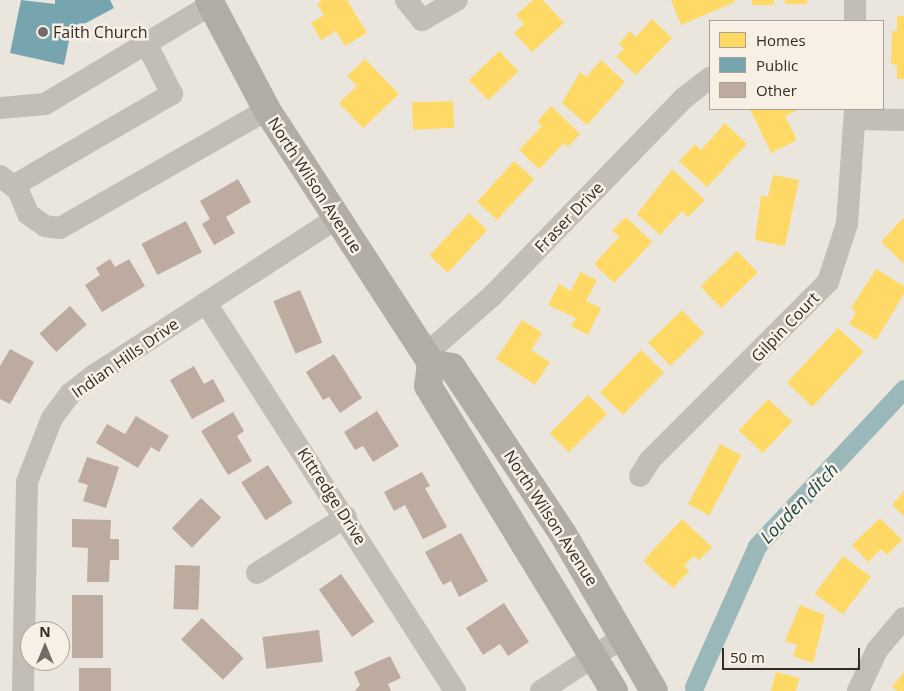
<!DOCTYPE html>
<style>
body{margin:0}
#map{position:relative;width:904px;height:691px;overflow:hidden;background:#eae6de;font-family:"Open Sans",sans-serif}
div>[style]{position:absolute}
.homes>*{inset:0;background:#ffd966;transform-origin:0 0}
.public>*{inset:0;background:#76a5af}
.canal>*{height:19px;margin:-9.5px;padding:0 9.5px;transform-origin:9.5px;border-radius:9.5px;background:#9ab8ba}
.building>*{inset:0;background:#bdaba0;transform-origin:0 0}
.minor>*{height:22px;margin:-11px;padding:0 11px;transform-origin:11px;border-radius:11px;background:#c3bdb7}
.major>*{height:28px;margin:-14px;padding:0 14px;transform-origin:14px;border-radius:14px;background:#b2aca6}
.dots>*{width:14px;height:14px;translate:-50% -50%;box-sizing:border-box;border:2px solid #f8f0e4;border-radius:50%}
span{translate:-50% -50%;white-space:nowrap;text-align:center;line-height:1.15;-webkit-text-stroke:5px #f8f0e4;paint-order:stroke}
.poi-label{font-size:16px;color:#332b26}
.left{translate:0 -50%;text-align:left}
.street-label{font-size:16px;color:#332b26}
.water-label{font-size:18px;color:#1d4b52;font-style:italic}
.legend{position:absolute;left:709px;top:20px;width:175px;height:90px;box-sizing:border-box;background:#f8f0e4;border:1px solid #a9a198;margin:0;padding:6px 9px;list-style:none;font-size:15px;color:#332b26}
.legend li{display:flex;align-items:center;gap:10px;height:25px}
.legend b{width:25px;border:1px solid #a9a198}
.north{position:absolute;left:20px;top:621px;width:50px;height:50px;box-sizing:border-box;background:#f8f0e4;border:1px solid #a9a198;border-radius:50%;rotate:0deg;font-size:14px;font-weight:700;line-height:20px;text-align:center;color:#332b26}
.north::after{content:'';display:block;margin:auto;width:18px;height:22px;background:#736c66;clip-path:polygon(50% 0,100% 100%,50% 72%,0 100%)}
.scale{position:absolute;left:722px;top:648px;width:138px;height:22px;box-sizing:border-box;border:2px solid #332b26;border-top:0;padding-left:6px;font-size:15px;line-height:18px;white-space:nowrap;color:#332b26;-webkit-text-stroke:4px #f8f0e4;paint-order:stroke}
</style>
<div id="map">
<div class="homes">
<i style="clip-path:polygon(322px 0,347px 0,367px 33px,345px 46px,336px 31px,321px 40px,311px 23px,324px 15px,317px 4px)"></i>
<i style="clip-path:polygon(533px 0,543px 0,564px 23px,532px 52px,514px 33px,524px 24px,516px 15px)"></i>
<i style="clip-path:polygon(671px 0,734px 0,735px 2px,681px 25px)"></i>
<i style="left:752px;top:0;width:22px;height:5px"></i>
<i style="left:785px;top:0;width:22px;height:4px"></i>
<i style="clip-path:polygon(897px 16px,904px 16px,904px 79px,897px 79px,897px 65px,891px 64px,892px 31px,897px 31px)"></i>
<i style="clip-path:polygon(652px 19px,672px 38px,636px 75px,616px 57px,624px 49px,619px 44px,630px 31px,636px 37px)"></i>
<i style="left:499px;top:51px;width:28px;height:42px;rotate:46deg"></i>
<i style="clip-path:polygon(365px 59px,399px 94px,363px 128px,339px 103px,357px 86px,347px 76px)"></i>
<i style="clip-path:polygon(601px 60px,625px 82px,587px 125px,562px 103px,580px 72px,586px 77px)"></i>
<i style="left:453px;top:101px;width:27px;height:41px;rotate:88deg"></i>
<i style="clip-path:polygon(551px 106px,580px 134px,568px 147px,564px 143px,539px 169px,519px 150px,542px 126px,537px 122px)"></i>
<i style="clip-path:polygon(750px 109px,800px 109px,785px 116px,797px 140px,771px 153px)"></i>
<i style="clip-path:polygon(725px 123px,747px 144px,707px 187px,679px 161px,695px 144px,701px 150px)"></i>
<i style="left:514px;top:161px;width:27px;height:55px;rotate:42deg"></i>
<i style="clip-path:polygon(672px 169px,705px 200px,688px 217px,682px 211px,660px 235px,637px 214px)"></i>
<i style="clip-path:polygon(773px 175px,799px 180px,785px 246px,755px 240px,761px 195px,768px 197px)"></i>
<i style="left:469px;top:213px;width:25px;height:58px;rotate:43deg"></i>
<i style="clip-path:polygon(626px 217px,652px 242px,614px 283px,594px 264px,619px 237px,612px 231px)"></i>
<i style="clip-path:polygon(904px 217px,904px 262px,903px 263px,881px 242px)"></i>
<i style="left:737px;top:251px;width:30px;height:51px;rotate:46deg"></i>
<i style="clip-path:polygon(876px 269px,904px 286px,904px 294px,876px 340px,849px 324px,856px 312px,851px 308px)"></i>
<i style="clip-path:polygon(580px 272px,597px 280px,586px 301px,601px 308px,588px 335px,571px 326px,576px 318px,548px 305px,559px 284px,571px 291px)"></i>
<i style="left:682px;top:310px;width:32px;height:47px;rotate:46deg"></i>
<i style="clip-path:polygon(522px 320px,542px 333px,531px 350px,550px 362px,535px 385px,496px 359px)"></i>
<i style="left:838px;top:328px;width:35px;height:75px;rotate:43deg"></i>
<i style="left:641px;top:350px;width:32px;height:59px;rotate:44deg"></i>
<i style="left:588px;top:395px;width:27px;height:54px;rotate:45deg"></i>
<i style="left:768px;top:399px;width:33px;height:43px;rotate:43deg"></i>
<i style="left:720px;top:444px;width:24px;height:68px;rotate:28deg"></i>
<i style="clip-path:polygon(904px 491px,904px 516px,892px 505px)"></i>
<i style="clip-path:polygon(880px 518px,902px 540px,887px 555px,881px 549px,868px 562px,852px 545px)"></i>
<i style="clip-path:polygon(682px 519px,712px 547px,699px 560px,694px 556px,684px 566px,689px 571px,673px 588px,643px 561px)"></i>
<i style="left:843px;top:556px;width:35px;height:47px;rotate:37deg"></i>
<i style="clip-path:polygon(800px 605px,825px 615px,813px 663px,793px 656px,797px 645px,785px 641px)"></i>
<i style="clip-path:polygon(776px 672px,799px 678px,796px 691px,771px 691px)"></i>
<i style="clip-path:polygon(904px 672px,904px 691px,897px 691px,892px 687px)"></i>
</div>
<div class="public">
<i style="clip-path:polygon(21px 0,55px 4px,55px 0,110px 0,114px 8px,71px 31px,64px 65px,10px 53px)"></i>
</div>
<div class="canal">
<i style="left:694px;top:687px;width:154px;rotate:-65.9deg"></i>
<i style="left:757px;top:546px;width:215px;rotate:-46.9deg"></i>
</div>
<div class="building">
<i style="clip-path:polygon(238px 179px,251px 202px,226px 217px,235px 233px,214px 245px,202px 224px,210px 219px,200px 201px)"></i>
<i style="left:186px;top:221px;width:35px;height:50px;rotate:63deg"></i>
<i style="clip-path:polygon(110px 259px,115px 267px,129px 259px,145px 286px,102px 312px,85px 285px,100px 275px,96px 268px)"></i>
<i style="left:300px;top:290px;width:57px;height:29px;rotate:67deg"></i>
<i style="left:70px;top:306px;width:25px;height:41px;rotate:48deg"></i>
<i style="clip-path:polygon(10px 349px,34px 362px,10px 404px,0 399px,0 366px)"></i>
<i style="clip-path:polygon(334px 354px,362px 398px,340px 413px,329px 397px,323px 400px,306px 372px)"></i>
<i style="clip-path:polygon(194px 366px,204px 384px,213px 379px,225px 401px,192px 419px,170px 380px)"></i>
<i style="clip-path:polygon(377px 411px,399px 446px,373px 462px,363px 446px,355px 450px,344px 432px)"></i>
<i style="clip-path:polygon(233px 412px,244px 431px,237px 436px,252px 461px,228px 475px,201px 431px)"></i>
<i style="clip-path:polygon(136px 416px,169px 436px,159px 452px,151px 447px,138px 468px,96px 443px,107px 424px,125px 434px)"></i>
<i style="clip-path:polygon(87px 457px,119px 467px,106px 508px,83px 501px,88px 485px,78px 482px)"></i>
<i style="left:268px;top:465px;width:45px;height:32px;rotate:57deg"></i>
<i style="clip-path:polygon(422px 472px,430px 486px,425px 488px,447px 527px,423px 539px,405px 505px,394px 511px,384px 492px)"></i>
<i style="left:201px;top:498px;width:28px;height:42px;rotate:44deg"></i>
<i style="clip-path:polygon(72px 519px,111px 520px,110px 539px,119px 539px,119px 560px,110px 560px,109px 582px,87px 582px,88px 548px,72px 547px)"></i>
<i style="clip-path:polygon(461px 533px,488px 581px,459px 597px,451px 581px,443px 585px,425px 552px)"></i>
<i style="left:175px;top:565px;width:25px;height:44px;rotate:2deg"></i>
<i style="left:341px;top:574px;width:58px;height:27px;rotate:55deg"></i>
<i style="left:72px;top:595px;width:31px;height:63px"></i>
<i style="clip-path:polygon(504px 603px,529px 642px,508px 656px,500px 644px,483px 655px,466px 628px)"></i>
<i style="left:202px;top:618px;width:58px;height:30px;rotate:44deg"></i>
<i style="left:319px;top:630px;width:32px;height:57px;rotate:83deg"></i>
<i style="clip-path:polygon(390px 656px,401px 678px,388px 684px,391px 691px,355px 691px,360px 685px,354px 672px)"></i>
<i style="left:111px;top:668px;width:23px;height:32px;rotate:90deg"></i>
</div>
<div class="minor">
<i style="left:406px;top:0;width:26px;rotate:51deg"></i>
<i style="left:422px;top:20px;width:40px;rotate:-29.7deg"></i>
<i style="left:855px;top:21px;width:21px;rotate:-90deg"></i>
<i style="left:0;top:108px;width:45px;rotate:-5.1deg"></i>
<i style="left:45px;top:104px;width:195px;rotate:-30.9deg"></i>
<i style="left:855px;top:119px;width:49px;rotate:1.2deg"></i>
<i style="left:0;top:176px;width:23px;rotate:38deg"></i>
<i style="left:18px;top:190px;width:26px;rotate:67deg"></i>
<i style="left:28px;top:214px;width:21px;rotate:35deg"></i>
<i style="left:45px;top:226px;width:15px;rotate:8deg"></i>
<i style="left:60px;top:228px;width:238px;rotate:-29.7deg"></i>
<i style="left:13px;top:186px;width:184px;rotate:-30.1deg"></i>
<i style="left:172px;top:94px;width:57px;rotate:-117deg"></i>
<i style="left:206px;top:303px;width:461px;rotate:57.3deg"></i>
<i style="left:426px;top:354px;width:89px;rotate:-41.4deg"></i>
<i style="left:493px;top:295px;width:274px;rotate:-45.9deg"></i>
<i style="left:684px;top:98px;width:33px;rotate:-38deg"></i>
<i style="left:640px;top:476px;width:19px;rotate:-58deg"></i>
<i style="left:650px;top:460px;width:252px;rotate:-45deg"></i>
<i style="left:828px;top:282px;width:61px;rotate:-71.9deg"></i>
<i style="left:847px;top:224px;width:115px;rotate:-86deg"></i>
<i style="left:257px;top:573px;width:105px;rotate:-32.2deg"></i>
<i style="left:23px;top:691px;width:209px;rotate:-88.9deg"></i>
<i style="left:27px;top:482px;width:69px;rotate:-68.7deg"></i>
<i style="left:52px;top:418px;width:30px;rotate:-53deg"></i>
<i style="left:70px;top:394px;width:33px;rotate:-38deg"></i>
<i style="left:96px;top:374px;width:287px;rotate:-32.9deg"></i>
<i style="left:541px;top:691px;width:100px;rotate:-33.2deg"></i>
<i style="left:858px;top:691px;width:45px;rotate:-65.1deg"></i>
<i style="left:877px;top:650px;width:42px;rotate:-49.8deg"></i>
</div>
<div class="major">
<i style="left:209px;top:0;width:124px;rotate:62.2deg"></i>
<i style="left:267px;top:110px;width:302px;rotate:57deg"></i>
<i style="left:431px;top:363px;width:23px;rotate:97deg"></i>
<i style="left:428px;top:386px;width:357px;rotate:58.6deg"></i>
<i style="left:431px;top:363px;width:21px;rotate:11deg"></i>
<i style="left:452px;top:367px;width:201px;rotate:56.4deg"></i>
<i style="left:563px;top:534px;width:181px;rotate:59.9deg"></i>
</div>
<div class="dots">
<i style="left:43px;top:32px;background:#736c66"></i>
</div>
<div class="poi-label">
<span class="left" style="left:53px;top:32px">Faith Church</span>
</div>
<div class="street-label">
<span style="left:315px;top:185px;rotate:57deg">North Wilson Avenue</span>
<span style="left:569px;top:217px;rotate:-46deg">Fraser Drive</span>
<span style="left:785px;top:327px;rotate:-46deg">Gilpin Court</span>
<span style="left:125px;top:358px;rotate:-35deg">Indian Hills Drive</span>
<span style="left:332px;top:496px;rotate:57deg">Kittredge Drive</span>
<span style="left:551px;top:518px;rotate:57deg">North Wilson Avenue</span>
</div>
<div class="water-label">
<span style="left:799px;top:503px;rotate:-46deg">Louden ditch</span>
</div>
<ul class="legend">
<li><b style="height:14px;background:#ffd966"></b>Homes</li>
<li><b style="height:14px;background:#76a5af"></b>Public</li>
<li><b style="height:14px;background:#bdaba0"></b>Other</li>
</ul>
<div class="north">N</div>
<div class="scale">50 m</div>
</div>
